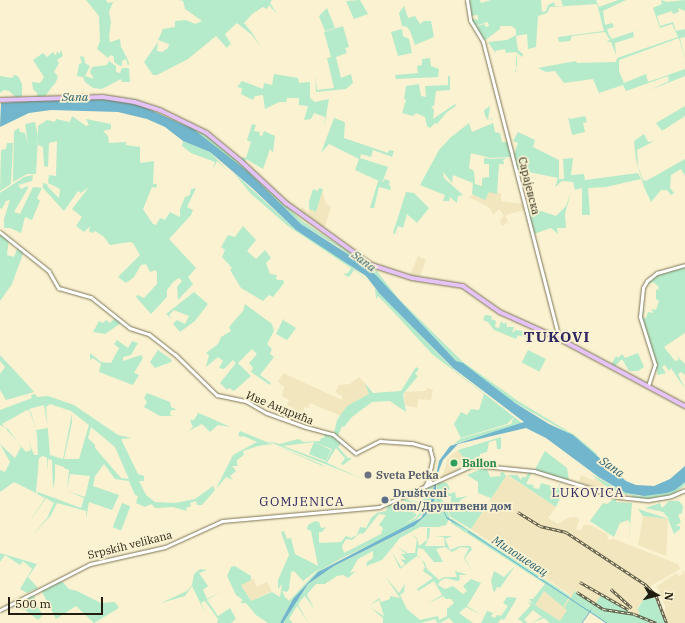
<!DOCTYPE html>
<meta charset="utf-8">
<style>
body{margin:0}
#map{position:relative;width:685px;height:623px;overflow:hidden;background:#faf2d0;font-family:"IBM Plex Serif",serif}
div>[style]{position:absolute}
.built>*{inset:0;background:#f1e6bd}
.green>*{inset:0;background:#b5ebca;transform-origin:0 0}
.water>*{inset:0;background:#71b6cc}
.stream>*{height:1px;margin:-0.5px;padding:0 0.5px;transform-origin:0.5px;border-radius:0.5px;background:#71b6cc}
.roads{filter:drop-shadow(0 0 1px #7e7658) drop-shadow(0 0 1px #7e7658)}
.tertiary>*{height:2.5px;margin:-1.25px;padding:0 1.25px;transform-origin:1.25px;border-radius:1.25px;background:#fff}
.secondary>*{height:3px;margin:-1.5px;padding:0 1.5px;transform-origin:1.5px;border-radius:1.5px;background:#fff}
.primary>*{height:3.5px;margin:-1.75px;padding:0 1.75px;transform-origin:1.75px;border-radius:1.75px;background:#e5c3f7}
.rail>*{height:2.5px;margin-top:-1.25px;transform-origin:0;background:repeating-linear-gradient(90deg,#faf2d0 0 3px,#5b5744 0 6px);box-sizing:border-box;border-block:1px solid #5b5744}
.dots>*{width:11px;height:11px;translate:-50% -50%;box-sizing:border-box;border:2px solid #faf2d0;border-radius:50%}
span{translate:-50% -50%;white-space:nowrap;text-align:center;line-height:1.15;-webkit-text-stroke:3.5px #faf2d0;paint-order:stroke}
.street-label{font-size:11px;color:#211e11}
.leisure-label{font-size:11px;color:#27864d;font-weight:700}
.left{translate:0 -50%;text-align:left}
.worship-label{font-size:11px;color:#5b616d;font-weight:700}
.service-label{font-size:11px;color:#4e5e75;font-weight:700}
.water-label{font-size:12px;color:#276070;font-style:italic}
.quarter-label{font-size:13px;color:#2e2762;letter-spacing:1px}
.district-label{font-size:15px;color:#2e2762;font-weight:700;letter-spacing:1px}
.north{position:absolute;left:637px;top:575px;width:40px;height:40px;-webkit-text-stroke:3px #faf2d0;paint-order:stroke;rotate:96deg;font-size:11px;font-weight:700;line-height:16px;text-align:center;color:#211e11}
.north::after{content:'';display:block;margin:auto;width:14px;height:18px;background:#211e11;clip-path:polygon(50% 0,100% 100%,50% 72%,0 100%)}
.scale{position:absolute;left:8px;top:597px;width:95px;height:18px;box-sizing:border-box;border:2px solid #211e11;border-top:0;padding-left:5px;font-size:12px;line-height:14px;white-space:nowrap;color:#211e11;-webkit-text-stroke:3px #faf2d0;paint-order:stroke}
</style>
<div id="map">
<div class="built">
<i style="clip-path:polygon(322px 191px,326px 203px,331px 207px,324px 229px,299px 212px,303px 207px,308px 213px,309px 209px,316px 212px)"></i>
<i style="clip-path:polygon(489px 192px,501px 193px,501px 201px,523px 204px,525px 210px,505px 215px,508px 222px,502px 226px,500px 220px,504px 216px,499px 209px,493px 215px,490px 208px,469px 197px,474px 194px,485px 199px)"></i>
<i style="clip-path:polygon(418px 256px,426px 260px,419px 279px,409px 277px)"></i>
<i style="clip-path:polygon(283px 373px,342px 400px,342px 396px,335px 392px,339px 385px,350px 384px,359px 377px,365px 383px,370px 394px,347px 406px,341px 416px,310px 403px,308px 408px,305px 407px,300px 417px,295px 416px,293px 421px,290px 420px,295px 409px,287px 405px,289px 400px,282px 396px,284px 387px,278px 382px)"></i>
<i style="clip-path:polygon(427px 388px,433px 390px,431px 400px,418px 399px,417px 408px,405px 405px,404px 392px,426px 391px)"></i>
<i style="clip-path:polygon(458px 450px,470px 464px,442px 477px,448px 458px)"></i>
<i style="clip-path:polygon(507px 475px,556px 507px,548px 518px,558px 524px,568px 518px,577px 517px,579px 520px,576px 529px,580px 531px,584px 525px,590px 525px,607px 534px,608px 540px,614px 539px,678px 564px,680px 569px,652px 585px,637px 609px,640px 612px,637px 616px,602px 594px,595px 604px,564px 608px,567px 610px,560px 621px,535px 605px,544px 591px,563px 607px,571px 595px,471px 529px)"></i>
<i style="clip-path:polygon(581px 475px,594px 481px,594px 478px,605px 484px,604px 491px,579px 482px)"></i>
<i style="clip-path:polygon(643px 516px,668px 519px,666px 556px,638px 545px)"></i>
<i style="clip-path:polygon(683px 570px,685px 574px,685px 623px,667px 623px,661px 613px,665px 611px,665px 605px,657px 586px,677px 573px,678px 576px,682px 575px)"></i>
<i style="clip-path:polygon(254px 579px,256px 587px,267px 582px,272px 591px,251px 601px,241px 584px)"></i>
</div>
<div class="green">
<i style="clip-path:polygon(86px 0,106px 0,108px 3px,121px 0,113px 2px,109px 12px,111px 22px,109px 37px,110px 42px,120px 39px,121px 47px,126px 56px,129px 63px,128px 66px,126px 59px,122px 61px,122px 66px,118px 65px,114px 62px,114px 57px,111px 55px,108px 58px,97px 49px,100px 41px,99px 16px)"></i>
<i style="clip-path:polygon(179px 0,272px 0,270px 3px,277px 14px,269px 5px,267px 9px,263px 7px,252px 14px,244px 23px,253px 34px,261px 47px,252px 35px,237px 23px,225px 34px,232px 46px,230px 44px,227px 48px,216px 36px,188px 59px,157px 75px,153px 75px,144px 62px,158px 42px,157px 51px,162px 52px,168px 48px,169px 44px,158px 40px,163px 29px,175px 27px,175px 21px,186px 20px,195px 24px,202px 21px,185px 9px,183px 1px)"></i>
<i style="clip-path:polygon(360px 0,368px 14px,354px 19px,346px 1px)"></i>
<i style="clip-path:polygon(467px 0,480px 0,481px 3px,491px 0,541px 0,542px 12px,546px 11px,548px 5px,554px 2px,555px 6px,563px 6px,561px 0,596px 0,599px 7px,618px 0,626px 0,603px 11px,605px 25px,612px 23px,614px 27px,607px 29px,609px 35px,612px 39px,647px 27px,633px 32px,634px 37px,615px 43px,616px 55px,611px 42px,606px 42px,610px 40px,605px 32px,572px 36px,570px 41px,559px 42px,558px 37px,604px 31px,597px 4px,550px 7px,547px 13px,538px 16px,536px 47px,528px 49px,527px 34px,516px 36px,518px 50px,523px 54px,522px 57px,516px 52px,517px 61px,517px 66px,515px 74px,515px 70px,508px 71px,516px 70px,516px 52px,506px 53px,505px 49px,495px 51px,496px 54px,488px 42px,507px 40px,516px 35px,516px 29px,511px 26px,500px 26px,500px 29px,484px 41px,475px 27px,484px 24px,486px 27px,489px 26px,488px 22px,475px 26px,470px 18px,478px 20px,478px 15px,470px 16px)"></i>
<i style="clip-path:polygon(661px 0,667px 2px,685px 0,685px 11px,678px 8px,679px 12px,673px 14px,672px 11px,657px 16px,660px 26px,673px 22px,676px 31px,685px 29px,685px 37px,680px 38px,685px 60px,679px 38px,619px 60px,619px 71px,624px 83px,646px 74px,648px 82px,685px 69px,685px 76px,650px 90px,669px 81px,668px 76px,626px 91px,623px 85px,599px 93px,593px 79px,564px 83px,555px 71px,546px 72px,538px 68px,576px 61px,577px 63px,616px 62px,617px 58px,678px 37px,672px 24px,660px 28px,653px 8px,662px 4px)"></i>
<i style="clip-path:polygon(404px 6px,408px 18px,415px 16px,420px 24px,424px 21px,431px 21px,434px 37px,415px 45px,410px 31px,407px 27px,402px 26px,399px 13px)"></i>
<i style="clip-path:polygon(327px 8px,335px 28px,325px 31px,319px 16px)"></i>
<i style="clip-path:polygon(343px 26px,349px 47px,345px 48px,347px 53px,336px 57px,341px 78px,351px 74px,353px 83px,346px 89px,316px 92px,315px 74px,317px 90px,334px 88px,327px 58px,331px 57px,324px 32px)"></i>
<i style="clip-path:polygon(402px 29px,403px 36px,409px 39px,412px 53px,398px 56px,391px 32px)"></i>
<i style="clip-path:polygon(61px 50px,63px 56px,57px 60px,59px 63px,54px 72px,58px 76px,56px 82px,45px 96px,35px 97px,38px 94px,33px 89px,32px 82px,40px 83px,44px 77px,33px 60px,43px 53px,47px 57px,53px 52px,56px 56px,57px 51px,59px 54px)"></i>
<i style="clip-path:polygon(80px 56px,84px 57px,85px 63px,90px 66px,85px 76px,94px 79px,90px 72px,92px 67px,107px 65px,109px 61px,116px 66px,116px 72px,120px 73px,122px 68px,129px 68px,130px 82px,122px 82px,121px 79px,102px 89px,93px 88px,85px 82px,83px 77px,77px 76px,79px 64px,82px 63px)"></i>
<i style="clip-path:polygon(430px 58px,431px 66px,439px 69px,438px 77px,396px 79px,395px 75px,418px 73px,417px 66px,422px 65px,422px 59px)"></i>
<i style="clip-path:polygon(274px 74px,298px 78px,299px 83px,310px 82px,310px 98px,315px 102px,329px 99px,324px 127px,325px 117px,314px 113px,311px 119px,304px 120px,308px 106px,299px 105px,299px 98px,287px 98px,286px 102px,279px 102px,265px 109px,263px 95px,255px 96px,253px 100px,241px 94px,242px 88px,237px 87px,242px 81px,263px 89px,264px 83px,272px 85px)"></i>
<i style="clip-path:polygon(14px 75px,18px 76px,22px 84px,22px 96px,17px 98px,9px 91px,4px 90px,0 93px,0 76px,12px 78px)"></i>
<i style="clip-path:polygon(448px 76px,450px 76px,450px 90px,436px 91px,434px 106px,431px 106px,434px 110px,433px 119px,455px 104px,456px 106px,447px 112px,437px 124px,435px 123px,430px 128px,427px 126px,425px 117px,416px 113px,413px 116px,402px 113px,406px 100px,404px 99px,406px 86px,419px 84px,421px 96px,426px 97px,425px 86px,448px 85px)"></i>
<i style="clip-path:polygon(490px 106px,488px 120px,492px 118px,495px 132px,500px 133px,502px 142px,508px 142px,512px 157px,491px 158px,471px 153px,469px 168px,474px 171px,475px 184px,482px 186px,482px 178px,489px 177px,489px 164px,484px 164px,484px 158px,491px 159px,507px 158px,503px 160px,504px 164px,499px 164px,497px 194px,489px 192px,485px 200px,472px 194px,473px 183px,453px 175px,452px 183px,443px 172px,444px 178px,463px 195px,458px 196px,457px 203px,450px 197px,449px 201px,443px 201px,445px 195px,420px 185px,439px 150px,450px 138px,469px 123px,472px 132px,493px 123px,492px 119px,488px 120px,485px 116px,484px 110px)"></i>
<i style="clip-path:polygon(685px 106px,685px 116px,662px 131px,656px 123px)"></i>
<i style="clip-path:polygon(72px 116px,86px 126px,89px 125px,86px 119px,111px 124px,111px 129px,103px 131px,108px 136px,109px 143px,126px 142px,126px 145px,140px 147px,140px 163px,154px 161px,153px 184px,157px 184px,156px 188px,152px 187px,143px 209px,153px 224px,156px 225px,160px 218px,165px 220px,170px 212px,180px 217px,180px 209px,185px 197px,190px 195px,191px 189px,196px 188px,187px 207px,193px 210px,191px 215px,169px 239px,196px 268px,188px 277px,193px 284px,178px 300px,177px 287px,182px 281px,179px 278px,173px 282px,167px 290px,167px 297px,151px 314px,136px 297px,138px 295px,144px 298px,157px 284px,157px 272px,155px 270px,150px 272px,146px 264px,141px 265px,134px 277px,126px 283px,118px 277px,140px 255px,133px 243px,130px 242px,110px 245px,103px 236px,95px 231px,93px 233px,89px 231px,90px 226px,84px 232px,76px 226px,82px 217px,72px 209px,89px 187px,81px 193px,78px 191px,64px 211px,43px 188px,43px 183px,47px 184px,48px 187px,59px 198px,60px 189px,48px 183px,49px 175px,56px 176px,57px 141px,49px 143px,48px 167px,44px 166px,43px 147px,38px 145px,38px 126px,47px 120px,55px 122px,56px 119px,70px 122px)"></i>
<i style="clip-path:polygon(585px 116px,587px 122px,583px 123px,585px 132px,572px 135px,568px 117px,570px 119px)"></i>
<i style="clip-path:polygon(334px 118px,345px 122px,344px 138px,388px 153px,389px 150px,394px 151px,392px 157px,373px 150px,371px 157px,361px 154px,360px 158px,388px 167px,382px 183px,385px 179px,390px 181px,389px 185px,391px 187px,390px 190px,379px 187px,374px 208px,370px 208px,378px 181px,381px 182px,355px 170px,359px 159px,329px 144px,321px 153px)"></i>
<i style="clip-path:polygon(35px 122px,38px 136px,36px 174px,27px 174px,13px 182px,14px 131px,19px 128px,20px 132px,25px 133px,28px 144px,25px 124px)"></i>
<i style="clip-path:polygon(185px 122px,204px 132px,240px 161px,302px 221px,375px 269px,399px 299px,463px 362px,518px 401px,576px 436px,597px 454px,596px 456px,574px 436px,512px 401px,456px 361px,376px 275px,342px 249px,301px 224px,247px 171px,185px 125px)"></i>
<i style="clip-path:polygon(252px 124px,256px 125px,254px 131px,260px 132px,259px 135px,262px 136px,264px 131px,275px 136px,273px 153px,270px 149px,263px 169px,246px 159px,244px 163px,242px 160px,242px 157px,246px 158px,251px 142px,247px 140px)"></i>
<i style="clip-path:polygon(518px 132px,535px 140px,533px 147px,559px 160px,559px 179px,564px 179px,563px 159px,573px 158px,571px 175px,584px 174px,585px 180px,638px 173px,641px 179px,606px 187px,588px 188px,590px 215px,582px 215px,582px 188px,575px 190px,573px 182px,562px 181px,555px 187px,558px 178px,518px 170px,519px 179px,512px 153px,514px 154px,518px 143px,513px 141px)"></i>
<i style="clip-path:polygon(644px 134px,648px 142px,654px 141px,637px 150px,638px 166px,643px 180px,646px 181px,685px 159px,685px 176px,681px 169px,671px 175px,670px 188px,674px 193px,671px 195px,667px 190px,661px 190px,651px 202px,644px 187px,636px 160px,634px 141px)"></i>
<i style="clip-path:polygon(183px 141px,210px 152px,227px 170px,217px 161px,213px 169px,215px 162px,191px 153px,182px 146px)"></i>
<i style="clip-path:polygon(7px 143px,13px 143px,11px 184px,0 191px,1px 150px,6px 149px)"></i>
<i style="clip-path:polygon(233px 172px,296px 230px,342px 259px,371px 283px,354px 270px,349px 277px,343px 274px,348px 273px,351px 268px,288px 226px,251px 194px)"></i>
<i style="clip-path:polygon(33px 175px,32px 181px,18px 185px,21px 189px,28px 186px,28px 188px,14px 212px,20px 214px,33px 187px,42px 188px,37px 198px,40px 201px,32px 220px,25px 217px,21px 233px,10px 228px,4px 228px,4px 232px,4px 219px,10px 200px,6px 201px,2px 209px,0 208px,0 193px,24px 177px)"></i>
<i style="clip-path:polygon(319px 188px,323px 189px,316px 212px,309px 209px,309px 202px,313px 189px,318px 191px)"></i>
<i style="clip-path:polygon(406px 192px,414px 193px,429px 208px,417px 223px,407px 214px,403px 228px,398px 226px,395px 234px,393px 233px)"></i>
<i style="clip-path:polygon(571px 192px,565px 214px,566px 228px,557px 228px,558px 234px,551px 228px,534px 234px,536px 246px,526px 206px,556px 216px,566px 206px)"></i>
<i style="clip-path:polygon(243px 226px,256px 240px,247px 251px,256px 259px,265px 250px,271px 258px,266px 263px,270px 274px,277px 275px,276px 279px,278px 280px,283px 280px,284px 283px,273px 297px,269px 295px,263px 301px,241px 288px,230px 270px,232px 268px,222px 257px,225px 250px,221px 247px,228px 235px,235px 237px)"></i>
<i style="clip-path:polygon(0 233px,9px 238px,7px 255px,14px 257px,18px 247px,24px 251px,12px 284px,0 301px)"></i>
<i style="clip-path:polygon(685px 266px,685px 333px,664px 347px,675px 361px,679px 360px,677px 356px,685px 364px,685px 375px,681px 372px,678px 374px,685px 389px,671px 368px,669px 371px,665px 365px,662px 367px,666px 373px,658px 375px,641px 321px,641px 300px,644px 299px,643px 318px,646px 318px,648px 312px,653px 313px,652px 309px,656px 310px,659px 301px,656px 299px,656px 289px,658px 290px,659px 287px,653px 282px,648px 284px,646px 287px,646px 283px,655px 274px)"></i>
<i style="clip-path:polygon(375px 288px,454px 370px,523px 424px,454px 444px,460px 439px,511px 424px,514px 417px,507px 424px,461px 438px,454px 424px,461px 412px,467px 415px,471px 409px,479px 410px,484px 394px,432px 354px,387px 305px,378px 296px,376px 299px)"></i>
<i style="clip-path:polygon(194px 292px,208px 304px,195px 321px,180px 332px,173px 324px,177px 320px,185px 324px,189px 316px,174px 310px,169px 315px,172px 319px,166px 314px)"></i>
<i style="clip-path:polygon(245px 304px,272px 324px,274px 331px,267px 344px,272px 349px,270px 354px,274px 357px,260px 375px,271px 383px,270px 385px,251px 372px,253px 368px,249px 363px,257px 354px,252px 349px,238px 363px,251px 376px,234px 391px,229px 388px,227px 390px,220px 383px,236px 363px,233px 360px,224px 369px,219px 368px,223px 361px,218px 357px,206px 367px,209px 355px,206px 353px,218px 344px,221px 337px,231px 331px,229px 327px,243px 311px)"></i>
<i style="clip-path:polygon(286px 313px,283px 320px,296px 328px,287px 340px,276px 334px)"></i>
<i style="clip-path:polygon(485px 315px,492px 316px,491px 319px,496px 321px,495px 327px,499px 328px,501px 321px,504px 324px,506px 322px,507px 327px,514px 327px,512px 333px,516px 330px,523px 331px,530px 334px,528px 338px,518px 335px,516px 339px,494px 330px,488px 322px,483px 320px)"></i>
<i style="clip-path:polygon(115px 318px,121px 323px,105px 334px,93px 332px,99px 321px,103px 323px,106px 320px,110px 323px)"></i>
<i style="clip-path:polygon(117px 340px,128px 348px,132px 341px,138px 343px,131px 355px,123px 357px,123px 361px,141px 355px,143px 358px,134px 373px,139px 375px,133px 385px,99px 372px,101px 364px,93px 358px,90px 360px,90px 353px,101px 362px,111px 363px,119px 348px,114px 344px)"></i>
<i style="clip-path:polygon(158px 350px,172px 360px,171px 362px,155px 368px,150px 362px)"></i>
<i style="left:528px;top:350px;width:20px;height:14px;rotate:27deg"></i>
<i style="clip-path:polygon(638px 353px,644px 367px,638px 371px,629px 371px,622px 359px,614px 367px,611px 365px,616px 356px,618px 358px,622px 354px,625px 358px)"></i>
<i style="clip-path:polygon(0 355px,28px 385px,34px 392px,6px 400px,0 390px,0 374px,5px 367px,0 361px)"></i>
<i style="clip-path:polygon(416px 367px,419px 369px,415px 374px,418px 376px,403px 394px,406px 412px,390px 401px,372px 402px,352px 417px,344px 427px,342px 426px,338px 436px,334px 433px,337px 420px,347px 406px,369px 394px,365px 383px,373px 393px,401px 391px)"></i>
<i style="clip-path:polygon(147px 393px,170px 402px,171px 407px,177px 410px,171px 410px,170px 415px,173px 416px,160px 416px,144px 407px,147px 402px,144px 398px)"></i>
<i style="clip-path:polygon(evenodd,35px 394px,37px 397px,48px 396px,74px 405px,118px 435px,132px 438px,121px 439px,138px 474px,144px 476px,144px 481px,139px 481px,146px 495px,155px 502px,175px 503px,195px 499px,213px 486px,215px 490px,202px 505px,197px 505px,196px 501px,190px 503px,191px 506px,186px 508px,187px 511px,173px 507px,155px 508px,151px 504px,145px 507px,136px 503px,138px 496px,135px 495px,129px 481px,115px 479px,104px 464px,95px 476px,93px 486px,119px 495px,112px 510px,89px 502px,86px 518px,86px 511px,57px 503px,51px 515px,33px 535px,47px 518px,54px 503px,46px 498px,27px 526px,45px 498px,37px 494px,38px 492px,81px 508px,84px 498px,67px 491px,85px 497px,90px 476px,70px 474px,67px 490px,69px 470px,64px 468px,63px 488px,64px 467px,55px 464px,55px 478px,53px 489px,52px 460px,48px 459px,47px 471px,47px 458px,43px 456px,39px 458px,36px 493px,14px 482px,0 492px,0 470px,5px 472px,10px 462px,0 444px,15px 458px,21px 447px,8px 429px,0 425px,0 410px,32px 398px,31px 395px,35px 394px,50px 404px,71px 411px,89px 425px,79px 459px,64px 459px,72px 422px,72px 414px,63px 459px,50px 455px,46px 407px,50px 404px,35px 394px,44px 405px,48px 428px,36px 430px,29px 409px,44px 405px,35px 394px,27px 410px,31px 412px,37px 434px,38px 455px,34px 455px,29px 442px,31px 450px,26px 452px,2px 424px,27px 410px,35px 394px,91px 427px,115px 447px,129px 479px,121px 478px,95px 448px,95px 445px,88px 438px,91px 427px)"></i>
<i style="clip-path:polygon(198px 413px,206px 416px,230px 427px,218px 425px,210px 432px,202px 424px,189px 431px,193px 427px,190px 420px,194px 420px)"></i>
<i style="clip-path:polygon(240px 431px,321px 464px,325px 467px,272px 444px,258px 446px,243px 451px,244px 455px,237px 460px,237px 466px,232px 466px,236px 471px,230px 476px,233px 480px,226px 477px,216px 489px,233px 455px,257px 442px,243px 436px,241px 437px,238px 435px)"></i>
<i style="clip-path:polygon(evenodd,325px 433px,332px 434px,343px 442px,338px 447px,348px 458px,352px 458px,343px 465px,341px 464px,345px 458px,336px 448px,327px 463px,363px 479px,267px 441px,280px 444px,298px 439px,304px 442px,320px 441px,321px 438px,324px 438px,325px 433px,314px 442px,309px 454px,326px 461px,331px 450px,316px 443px,332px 449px,326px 462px,283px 446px,314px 442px)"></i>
<i style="clip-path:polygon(501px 437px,501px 449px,497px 449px,496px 440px,489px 442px,487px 452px,480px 454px,479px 463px,468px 464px,458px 450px)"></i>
<i style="clip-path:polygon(545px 451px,567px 468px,569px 480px,534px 471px)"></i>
<i style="clip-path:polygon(483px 465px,486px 466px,490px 477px,501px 476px,500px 473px,503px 472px,506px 476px,471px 529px,451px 517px,444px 503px,451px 502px,451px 496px,442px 497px,440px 490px,441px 497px,450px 517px,446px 525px,438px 527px,420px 527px,400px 538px,382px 560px,366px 566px,367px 562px,373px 558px,373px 551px,358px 559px,350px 573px,356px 571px,348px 578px,343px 575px,337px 576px,325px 584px,316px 584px,308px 593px,307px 595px,315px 610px,305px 596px,301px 600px,298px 605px,309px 623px,297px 606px,289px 619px,293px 623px,283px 623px,308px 584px,334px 566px,411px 528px,429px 512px,436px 496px,446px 517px,436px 495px,437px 481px,441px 479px,441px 482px,447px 483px,450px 489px,447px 490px,449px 494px,455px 492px,456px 498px,468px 496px,460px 500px,460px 511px,477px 509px,488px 503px,491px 498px,478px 493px,478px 482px,467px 475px,481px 469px)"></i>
<i style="clip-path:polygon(529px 471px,532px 472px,526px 484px,534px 485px,533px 488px,539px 489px,541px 483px,558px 488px,561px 480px,559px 488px,564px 489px,556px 507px,508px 475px,517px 475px,521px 480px,522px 477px,526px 477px)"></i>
<i style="clip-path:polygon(591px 474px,626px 493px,639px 496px,667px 493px,685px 482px,685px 485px,673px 495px,647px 499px,633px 498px,631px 495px,620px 494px,606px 486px)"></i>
<i style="clip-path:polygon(434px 483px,429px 507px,406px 498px,421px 503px,424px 492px,422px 489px)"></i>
<i style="clip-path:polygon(616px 497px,616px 502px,632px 503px,629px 541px,630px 523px,628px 520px,620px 523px,614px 537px,590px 521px,603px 503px,607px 504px)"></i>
<i style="clip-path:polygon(evenodd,404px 498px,424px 507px,415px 517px,405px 524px,416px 518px,425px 506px,428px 508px,411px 525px,340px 559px,318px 572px,293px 599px,280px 623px,268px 623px,256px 615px,246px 603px,240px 603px,243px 600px,236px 595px,227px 576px,231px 567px,235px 566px,251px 576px,251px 580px,241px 585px,251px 601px,272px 592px,280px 597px,282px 584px,278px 589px,278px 580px,289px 555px,281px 532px,284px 531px,287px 539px,291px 538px,295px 554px,318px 566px,311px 531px,307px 529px,308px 525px,315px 521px,319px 522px,321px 528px,326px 527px,322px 532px,319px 532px,319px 543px,341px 542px,346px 536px,351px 538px,357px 535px,360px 527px,366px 528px,371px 518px,377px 513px,386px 511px,388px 505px,394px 504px,397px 510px,406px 506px,417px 515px,421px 508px,402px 500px,404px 498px,379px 514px,386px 515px,379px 525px,383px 528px,381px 534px,344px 553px,342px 546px,346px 539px,352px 540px,360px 533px,363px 534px,379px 514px,404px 498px,320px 568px,289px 601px,285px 597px,282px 591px,287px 592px,289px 589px,291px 572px,294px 571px,303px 581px,320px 568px)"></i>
<i style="clip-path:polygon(669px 501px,679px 501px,683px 506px,682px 513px,678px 515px,681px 522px,676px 526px,680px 526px,680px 529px,674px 534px,668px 519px,643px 516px,638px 509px,669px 519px,663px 512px,645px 508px,660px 503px,662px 508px)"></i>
<i style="left:122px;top:503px;width:9px;height:26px;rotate:21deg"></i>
<i style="clip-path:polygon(451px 518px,570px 596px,563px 607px,544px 591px,535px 605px,560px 621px,567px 610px,564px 608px,575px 591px,595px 604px,602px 594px,637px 616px,640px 612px,637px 610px,650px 589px,667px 623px,606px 623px,589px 611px,581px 623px,550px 623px,544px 618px,531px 623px,542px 617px,533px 610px,524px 620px,528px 623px,524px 623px,518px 619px,531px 605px,527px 601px,533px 604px,529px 599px,533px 599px,545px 584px,451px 523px)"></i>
<i style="clip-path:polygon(427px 528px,430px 528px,429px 537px,425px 546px,445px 546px,444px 537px,435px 536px,452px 536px,445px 539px,450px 550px,460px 546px,470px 546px,472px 549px,465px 558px,472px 571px,464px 558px,469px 548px,461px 547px,452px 552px,445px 547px,436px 549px,443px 562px,434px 562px,423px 549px,418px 548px,417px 555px,425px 563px,427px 569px,439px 580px,444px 577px,457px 577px,455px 571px,468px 575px,459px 575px,460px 580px,457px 581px,446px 578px,440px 581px,438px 585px,445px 589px,453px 586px,463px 594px,467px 591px,463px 586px,471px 579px,481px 583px,467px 606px,481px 615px,466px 607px,459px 613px,473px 623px,454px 623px,449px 618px,440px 623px,436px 622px,436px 619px,420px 623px,383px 623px,383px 618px,371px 608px,384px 616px,379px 600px,370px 605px,379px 598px,381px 602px,390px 599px,390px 596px,400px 598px,385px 576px,399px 593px,405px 584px,404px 592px,400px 595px,407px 609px,420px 620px,438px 616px,439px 620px,447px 616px,447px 609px,454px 603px,451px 599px,446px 599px,443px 596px,427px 604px,442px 595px,434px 581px,418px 591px,417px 589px,433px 578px,423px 571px,425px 567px,422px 560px,417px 556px,400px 569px,392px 552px,401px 567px,405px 564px,400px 559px,406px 560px,401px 554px,406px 554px,398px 547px,407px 553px,415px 553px,417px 539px,410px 534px,417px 538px,419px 546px,427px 540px)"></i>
<i style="clip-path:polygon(0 553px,37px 564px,28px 577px,38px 588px,27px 593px,20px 589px,32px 569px,23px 561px,20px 565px,5px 555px,0 562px)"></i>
<i style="clip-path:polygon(515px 566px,500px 588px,497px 587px,494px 593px,491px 581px,494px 571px,504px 577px)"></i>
<i style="clip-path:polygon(200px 569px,207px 570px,199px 573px,208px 586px,203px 590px,207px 599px,221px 591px,207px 600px,218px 616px,230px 608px,236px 619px,231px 623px,217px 623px,218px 619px,205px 601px,201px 603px,206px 615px,192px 586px,185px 596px,161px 603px,187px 591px,192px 585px,194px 574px)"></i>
<i style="clip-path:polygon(61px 580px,69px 589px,77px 591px,101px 603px,115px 602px,119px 608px,94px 623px,76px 606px,56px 619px,41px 590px)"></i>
<i style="clip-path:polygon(32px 593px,36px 600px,32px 603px,38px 607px,43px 615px,38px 620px,25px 610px,9px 606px,19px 601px,21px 608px,24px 609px,30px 605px,25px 596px)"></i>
<i style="clip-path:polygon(507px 597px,517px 598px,504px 620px,501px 619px,498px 623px,481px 623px,487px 611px,493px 613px,491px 616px,495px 618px,497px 615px,501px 616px,508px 606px,503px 603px)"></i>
</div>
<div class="water">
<i style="clip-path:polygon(73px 98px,114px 100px,142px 106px,193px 129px,247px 171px,301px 224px,351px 256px,376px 275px,456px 361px,463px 363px,515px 403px,549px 424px,573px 435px,626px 481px,636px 485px,654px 486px,670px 479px,685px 466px,685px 482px,675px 490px,667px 493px,644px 496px,626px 493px,600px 478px,546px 438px,526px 428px,458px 444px,443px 460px,436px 478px,436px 495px,447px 517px,469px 531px,447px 519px,436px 496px,429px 512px,414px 526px,334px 566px,308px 584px,283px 623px,280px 623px,293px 599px,318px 572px,421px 518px,431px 500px,439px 461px,450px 446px,524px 422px,453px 368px,380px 294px,366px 276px,296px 230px,251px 187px,210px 152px,183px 141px,165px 127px,147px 119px,118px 112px,51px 110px,29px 113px,0 127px,1px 103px)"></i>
</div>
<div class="stream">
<i style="left:468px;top:531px;width:167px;rotate:33.5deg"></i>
<i style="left:581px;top:623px;width:16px;rotate:-55deg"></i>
</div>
<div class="roads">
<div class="tertiary">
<i style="left:0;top:232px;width:63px;rotate:38.5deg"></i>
<i style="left:49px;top:271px;width:20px;rotate:60deg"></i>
<i style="left:59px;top:288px;width:33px;rotate:16deg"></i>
<i style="left:91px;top:297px;width:50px;rotate:38.5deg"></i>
<i style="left:130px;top:328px;width:20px;rotate:18deg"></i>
<i style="left:149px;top:334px;width:33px;rotate:38deg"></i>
<i style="left:175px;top:354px;width:59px;rotate:44.3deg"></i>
<i style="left:217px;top:395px;width:30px;rotate:12deg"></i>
<i style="left:246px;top:401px;width:24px;rotate:30deg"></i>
<i style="left:267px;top:413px;width:41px;rotate:19.7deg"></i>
<i style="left:306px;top:427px;width:28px;rotate:15deg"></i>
<i style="left:333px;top:434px;width:30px;rotate:40deg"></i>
<i style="left:356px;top:453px;width:27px;rotate:-27deg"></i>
<i style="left:380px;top:441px;width:32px;rotate:4deg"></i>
<i style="left:412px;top:443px;width:19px;rotate:16deg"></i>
<i style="left:430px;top:448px;width:11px;rotate:75deg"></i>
<i style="left:433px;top:459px;width:24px;rotate:102deg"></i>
<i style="left:648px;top:386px;width:22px;rotate:-72deg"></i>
<i style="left:655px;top:365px;width:50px;rotate:-107.4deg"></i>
<i style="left:640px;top:317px;width:29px;rotate:-84deg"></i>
<i style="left:643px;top:288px;width:8px;rotate:-60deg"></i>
<i style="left:647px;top:281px;width:13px;rotate:-39deg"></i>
<i style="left:657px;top:273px;width:29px;rotate:-16deg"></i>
</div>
<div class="secondary">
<i style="left:467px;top:0;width:20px;rotate:81deg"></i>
<i style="left:470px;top:20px;width:26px;rotate:59deg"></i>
<i style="left:483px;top:42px;width:307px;rotate:75.6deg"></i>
<i style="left:425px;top:486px;width:7px;rotate:-63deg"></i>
<i style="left:428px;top:480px;width:5px;rotate:37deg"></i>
<i style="left:0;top:610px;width:101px;rotate:-27.1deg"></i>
<i style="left:90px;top:564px;width:77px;rotate:-12.8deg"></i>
<i style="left:165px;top:547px;width:63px;rotate:-24.5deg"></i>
<i style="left:222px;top:521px;width:158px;rotate:-5.1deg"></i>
<i style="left:379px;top:507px;width:103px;rotate:-24.1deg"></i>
<i style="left:473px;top:465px;width:61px;rotate:5.6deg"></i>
<i style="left:534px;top:471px;width:88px;rotate:17.2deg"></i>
<i style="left:618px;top:497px;width:31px;rotate:6deg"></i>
<i style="left:649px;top:500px;width:22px;rotate:-10deg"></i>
<i style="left:671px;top:496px;width:15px;rotate:-23deg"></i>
</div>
<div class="primary">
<i style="left:0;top:100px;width:103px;rotate:-1.7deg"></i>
<i style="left:103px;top:97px;width:32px;rotate:9deg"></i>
<i style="left:135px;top:102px;width:26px;rotate:18deg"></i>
<i style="left:160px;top:110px;width:52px;rotate:26.1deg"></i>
<i style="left:207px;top:133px;width:44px;rotate:39.5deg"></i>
<i style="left:241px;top:161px;width:62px;rotate:43deg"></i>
<i style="left:286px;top:203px;width:106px;rotate:35.8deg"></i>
<i style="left:372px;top:265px;width:42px;rotate:18deg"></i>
<i style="left:412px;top:278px;width:52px;rotate:8.9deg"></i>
<i style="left:463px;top:286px;width:45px;rotate:35.1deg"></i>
<i style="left:500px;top:312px;width:68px;rotate:24.3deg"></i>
<i style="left:562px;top:340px;width:140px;rotate:28.2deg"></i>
</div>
</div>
<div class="rail">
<i style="left:518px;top:512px;width:26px;rotate:32deg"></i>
<i style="left:540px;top:526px;width:27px;rotate:13deg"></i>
<i style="left:566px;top:532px;width:95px;rotate:33.4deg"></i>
<i style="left:645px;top:584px;width:16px;rotate:45deg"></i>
<i style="left:656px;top:595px;width:30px;rotate:69deg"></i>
<i style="left:580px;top:582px;width:56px;rotate:29.7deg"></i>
<i style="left:611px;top:589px;width:28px;rotate:42deg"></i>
<i style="left:577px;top:592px;width:31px;rotate:33deg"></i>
<i style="left:603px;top:609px;width:31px;rotate:9deg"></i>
<i style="left:634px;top:614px;width:24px;rotate:22deg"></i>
</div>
<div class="dots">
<i style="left:454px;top:463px;background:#2e9e5b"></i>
<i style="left:368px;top:475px;background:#6b7280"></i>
<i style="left:385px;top:500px;background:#5c6f8a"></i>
</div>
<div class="street-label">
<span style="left:529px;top:186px;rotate:76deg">Сарајевска</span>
<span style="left:280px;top:408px;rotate:22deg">Иве Андрића</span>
<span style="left:130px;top:545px;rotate:-14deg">Srpskih velikana</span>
</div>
<div class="leisure-label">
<span class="left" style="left:462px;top:463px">Ballon</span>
</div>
<div class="worship-label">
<span class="left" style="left:376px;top:475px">Sveta Petka</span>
</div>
<div class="service-label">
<span class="left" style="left:393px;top:500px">Društveni<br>dom/Друштвени дом</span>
</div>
<div class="water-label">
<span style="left:75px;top:97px">Sana</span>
<span style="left:364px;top:261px;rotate:37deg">Sana</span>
<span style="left:612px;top:467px;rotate:35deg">Sana</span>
<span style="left:520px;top:556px;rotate:33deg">Милошевац</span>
</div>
<div class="quarter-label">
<span style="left:588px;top:493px">LUKOVICA</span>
<span style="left:302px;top:502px">GOMJENICA</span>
</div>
<div class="district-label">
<span style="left:557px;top:337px">TUKOVI</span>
</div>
<div class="north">N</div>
<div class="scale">500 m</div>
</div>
